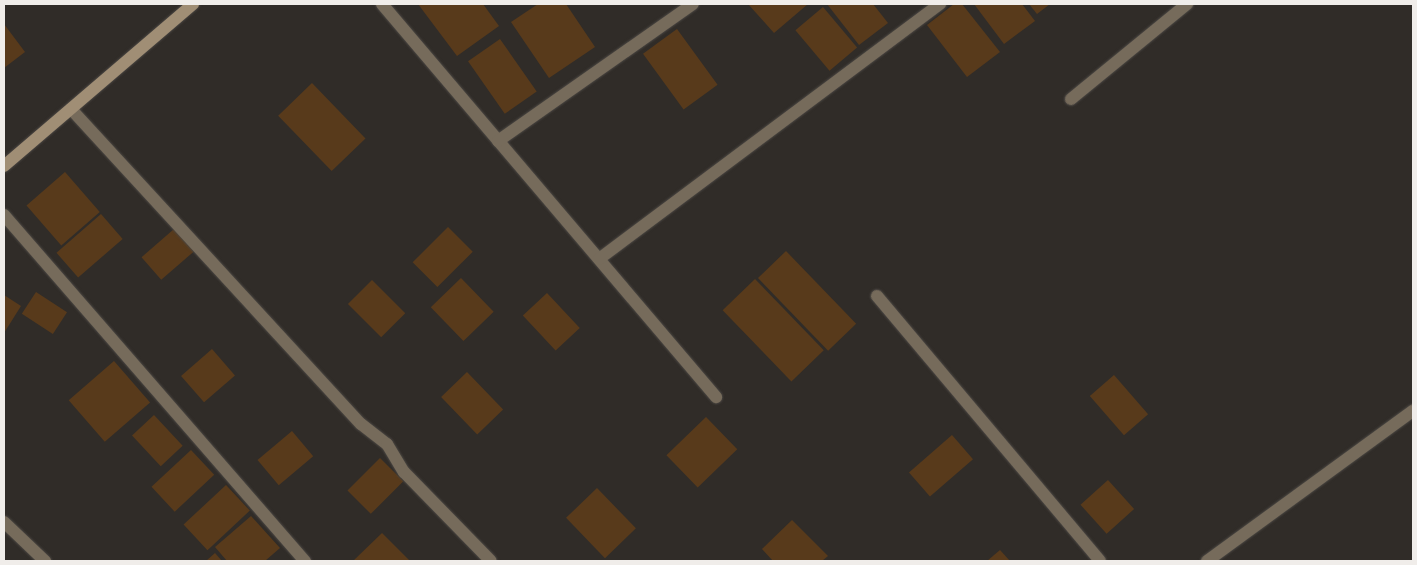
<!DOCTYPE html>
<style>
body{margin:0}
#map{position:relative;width:1417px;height:565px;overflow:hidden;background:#302c28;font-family:Commissioner,sans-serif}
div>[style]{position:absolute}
.building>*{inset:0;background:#583a1b;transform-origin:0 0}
.roads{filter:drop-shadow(0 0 1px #4b4743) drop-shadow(0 0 1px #4b4743)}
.minor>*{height:12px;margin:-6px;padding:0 6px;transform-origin:6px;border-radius:6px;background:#766b5b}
.secondary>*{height:12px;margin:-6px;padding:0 6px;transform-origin:6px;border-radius:6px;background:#a08e75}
span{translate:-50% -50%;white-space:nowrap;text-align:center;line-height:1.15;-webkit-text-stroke:4px #302c28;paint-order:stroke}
.frame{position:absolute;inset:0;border:5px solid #f0edea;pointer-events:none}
</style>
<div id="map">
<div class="building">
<i style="clip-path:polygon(418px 4px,483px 4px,499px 26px,457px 56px)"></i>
<i style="clip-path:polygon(538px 4px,566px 4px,595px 47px,549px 78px,511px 22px)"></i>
<i style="clip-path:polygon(748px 4px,808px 4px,774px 33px)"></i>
<i style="clip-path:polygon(827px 4px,873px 4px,888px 23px,859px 45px)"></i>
<i style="clip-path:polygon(954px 4px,962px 4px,1000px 52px,967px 77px,927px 25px)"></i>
<i style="clip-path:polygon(974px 4px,1022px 4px,1035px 21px,1004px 44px)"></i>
<i style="clip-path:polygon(1029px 4px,1050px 4px,1037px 14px)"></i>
<i style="left:823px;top:7px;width:53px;height:36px;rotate:50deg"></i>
<i style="clip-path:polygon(4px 24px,25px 52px,4px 68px)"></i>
<i style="left:677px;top:29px;width:69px;height:42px;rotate:54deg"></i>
<i style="left:500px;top:39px;width:64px;height:39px;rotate:55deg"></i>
<i style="left:312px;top:83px;width:77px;height:47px;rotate:46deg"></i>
<i style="left:65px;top:172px;width:53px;height:51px;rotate:49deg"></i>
<i style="left:101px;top:214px;width:33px;height:59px;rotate:49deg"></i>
<i style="left:448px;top:227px;width:35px;height:50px;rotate:45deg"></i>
<i style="left:174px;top:229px;width:30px;height:43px;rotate:49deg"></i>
<i style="left:786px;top:251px;width:101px;height:39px;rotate:46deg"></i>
<i style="left:461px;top:278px;width:47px;height:42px;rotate:46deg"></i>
<i style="left:755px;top:279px;width:99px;height:45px;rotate:46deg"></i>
<i style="left:372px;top:280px;width:47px;height:34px;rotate:45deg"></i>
<i style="left:36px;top:292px;width:37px;height:26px;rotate:33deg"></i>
<i style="left:547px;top:293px;width:48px;height:33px;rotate:47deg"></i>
<i style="clip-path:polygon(4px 295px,21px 306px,4px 333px)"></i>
<i style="left:212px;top:349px;width:35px;height:41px;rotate:49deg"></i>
<i style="left:114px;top:361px;width:55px;height:60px;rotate:49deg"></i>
<i style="left:467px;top:372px;width:52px;height:36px;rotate:46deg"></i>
<i style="left:1114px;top:375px;width:52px;height:32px;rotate:49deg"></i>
<i style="left:154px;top:415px;width:42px;height:30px;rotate:47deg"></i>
<i style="left:706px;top:417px;width:45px;height:55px;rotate:46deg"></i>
<i style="left:292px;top:431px;width:33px;height:45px;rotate:50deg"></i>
<i style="left:952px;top:435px;width:32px;height:57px;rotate:49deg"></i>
<i style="left:191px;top:450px;width:34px;height:54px;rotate:47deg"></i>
<i style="left:380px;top:458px;width:33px;height:46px;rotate:45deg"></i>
<i style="left:1108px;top:480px;width:39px;height:37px;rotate:48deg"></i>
<i style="left:226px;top:485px;width:35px;height:58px;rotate:47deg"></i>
<i style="left:597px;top:488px;width:56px;height:43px;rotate:46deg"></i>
<i style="clip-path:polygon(251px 516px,280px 548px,265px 561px,227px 561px,215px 547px)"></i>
<i style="clip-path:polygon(792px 520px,828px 556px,822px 561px,773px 561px,762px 549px)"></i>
<i style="clip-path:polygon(382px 533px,410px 561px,353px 561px)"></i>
<i style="clip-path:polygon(1000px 550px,1010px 561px,987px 561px)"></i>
<i style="clip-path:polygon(215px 553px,222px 561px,206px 561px)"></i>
</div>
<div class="roads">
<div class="minor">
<i style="left:382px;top:4px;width:516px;rotate:49.64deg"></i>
<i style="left:1071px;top:99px;width:150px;rotate:-39.3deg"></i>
<i style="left:71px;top:109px;width:428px;rotate:47.4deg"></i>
<i style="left:361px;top:424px;width:33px;rotate:38deg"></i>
<i style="left:387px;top:444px;width:33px;rotate:59deg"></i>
<i style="left:404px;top:472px;width:124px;rotate:45.7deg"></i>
<i style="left:498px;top:141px;width:238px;rotate:-35.1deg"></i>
<i style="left:4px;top:215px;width:459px;rotate:49deg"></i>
<i style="left:599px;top:259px;width:426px;rotate:-36.8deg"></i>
<i style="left:877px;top:296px;width:346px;rotate:49.9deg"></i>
<i style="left:4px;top:522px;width:57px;rotate:43.6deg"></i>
<i style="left:1207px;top:561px;width:255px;rotate:-36.1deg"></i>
</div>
<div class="secondary">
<i style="left:4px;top:166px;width:249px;rotate:-40.6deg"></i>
</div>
</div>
<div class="frame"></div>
</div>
